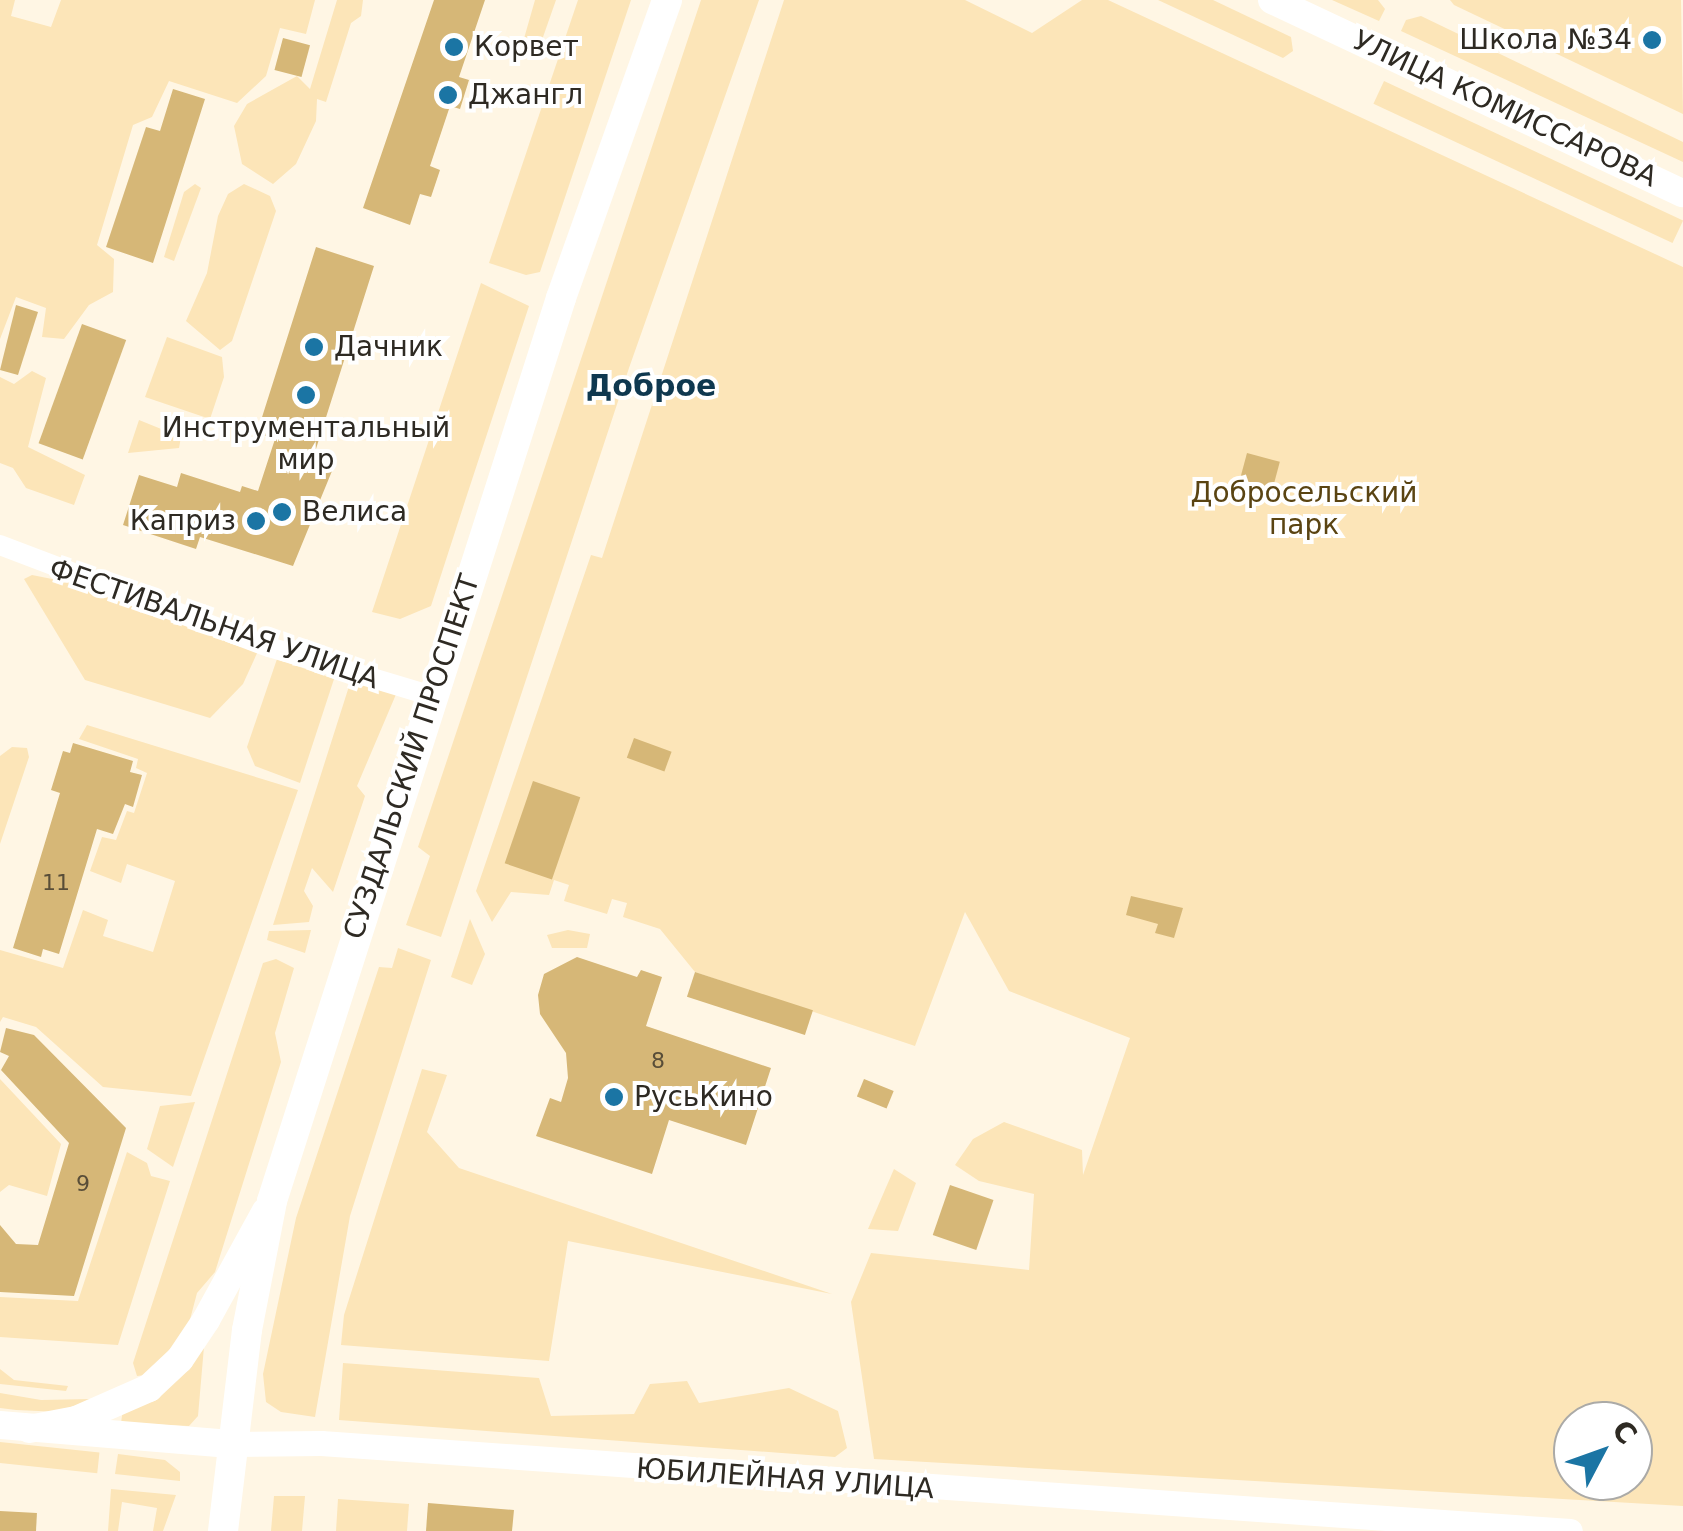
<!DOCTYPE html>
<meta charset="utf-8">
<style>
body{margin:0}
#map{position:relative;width:1683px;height:1531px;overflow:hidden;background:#fff6e4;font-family:"DejaVu Sans",sans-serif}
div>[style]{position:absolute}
.green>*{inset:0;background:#fce5b8;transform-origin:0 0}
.building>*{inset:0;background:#d6b777;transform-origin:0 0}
.minor>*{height:20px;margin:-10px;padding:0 10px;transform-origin:10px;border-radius:10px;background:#fff}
.tertiary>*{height:25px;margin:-12.5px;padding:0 12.5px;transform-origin:12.5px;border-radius:12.5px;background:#fff}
.secondary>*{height:28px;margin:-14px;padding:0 14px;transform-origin:14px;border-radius:14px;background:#fff}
.primary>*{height:30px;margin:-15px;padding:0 15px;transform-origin:15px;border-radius:15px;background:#fff}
.dots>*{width:28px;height:28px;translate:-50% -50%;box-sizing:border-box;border:5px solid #fff;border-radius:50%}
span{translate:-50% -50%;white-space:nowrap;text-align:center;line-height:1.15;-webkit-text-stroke:8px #fff;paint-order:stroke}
.number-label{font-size:22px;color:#584d38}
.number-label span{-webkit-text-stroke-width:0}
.poi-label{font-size:28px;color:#2e2a23}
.right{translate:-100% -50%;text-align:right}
.left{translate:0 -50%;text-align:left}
.street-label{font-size:28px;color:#2e2a23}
.park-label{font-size:28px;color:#5a4412}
.neighbourhood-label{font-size:30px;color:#0f384f;font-weight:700}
.north{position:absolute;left:1553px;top:1401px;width:100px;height:100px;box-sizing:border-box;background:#fff;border:2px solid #abaaa7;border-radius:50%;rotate:49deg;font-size:28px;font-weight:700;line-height:40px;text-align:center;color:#2e2a23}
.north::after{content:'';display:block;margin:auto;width:35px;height:45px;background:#1b75a4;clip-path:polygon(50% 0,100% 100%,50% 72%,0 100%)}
</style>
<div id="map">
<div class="green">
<i style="clip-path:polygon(0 0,15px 0,11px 16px,51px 27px,61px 0,315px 0,306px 34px,280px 28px,266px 76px,237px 103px,169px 81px,152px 117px,133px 125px,97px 245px,114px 259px,113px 292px,89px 305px,64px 339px,42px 337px,46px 308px,16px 297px,0 339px)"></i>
<i style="clip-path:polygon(337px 0,363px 0,361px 16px,351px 23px,326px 102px,317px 99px,316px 121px,296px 164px,273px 184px,242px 164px,234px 126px,247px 104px,297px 76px,310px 89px)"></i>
<i style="clip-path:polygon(535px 0,556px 0,536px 57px,521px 49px)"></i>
<i style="clip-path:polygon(578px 0,631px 0,540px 272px,526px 275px,489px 263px)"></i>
<i style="clip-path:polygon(701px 0,759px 0,629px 368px,441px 937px,406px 925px,430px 856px,418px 847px)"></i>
<i style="clip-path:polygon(evenodd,784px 0,965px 0,1032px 33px,1082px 0,1108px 0,1683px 267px,1683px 1506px,874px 1459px,851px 1302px,871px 1253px,1029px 1270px,1034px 1194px,979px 1181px,955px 1165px,973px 1139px,1004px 1122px,1082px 1150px,1083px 1175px,1130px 1038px,1009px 991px,965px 912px,915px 1046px,695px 972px,660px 929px,623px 917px,627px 903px,612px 899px,607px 914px,564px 901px,569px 885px,554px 880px,549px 895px,511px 892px,492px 922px,476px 891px,591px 555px,602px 558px,784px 0,1573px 1421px,1633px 1421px,1633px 1481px,1573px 1481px,1573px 1421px)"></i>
<i style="clip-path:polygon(1158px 0,1213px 0,1291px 37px,1293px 51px,1283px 58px)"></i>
<i style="clip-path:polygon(1332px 0,1378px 0,1385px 9px,1379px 21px)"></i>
<i style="clip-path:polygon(1450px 0,1681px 0,1683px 114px,1454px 5px)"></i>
<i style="clip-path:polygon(1421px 16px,1683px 142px,1683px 162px,1401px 31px,1406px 20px)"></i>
<i style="left:1384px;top:81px;width:330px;height:25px;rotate:25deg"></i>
<i style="clip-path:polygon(195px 184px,201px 188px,174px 261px,164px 257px,184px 192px)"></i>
<i style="clip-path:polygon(244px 184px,270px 196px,276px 211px,232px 341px,220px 350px,186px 321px,207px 273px,218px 216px,228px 194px)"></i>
<i style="clip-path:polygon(481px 283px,529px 306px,466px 498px,431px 606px,400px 619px,372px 612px)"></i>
<i style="clip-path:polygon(167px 337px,222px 357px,224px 377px,210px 419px,145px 397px)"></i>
<i style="clip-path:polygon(32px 371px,46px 378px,28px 447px,85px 475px,74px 505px,26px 488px,13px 468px,0 463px,0 377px,14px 384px)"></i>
<i style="clip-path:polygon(139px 420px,181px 437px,179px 448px,128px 453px)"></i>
<i style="clip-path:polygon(32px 575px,62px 581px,258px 651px,243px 684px,210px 718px,85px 680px,24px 579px)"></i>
<i style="clip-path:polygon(277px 659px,334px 679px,300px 783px,255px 766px,247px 747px)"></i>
<i style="clip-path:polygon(351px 680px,397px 692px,357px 786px,365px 796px,333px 892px,312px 868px,304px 891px,313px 906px,309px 922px,273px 925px)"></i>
<i style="clip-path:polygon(87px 725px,298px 790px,191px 1096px,103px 1087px,36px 1027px,3px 1017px,0 1022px,0 950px,63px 968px,83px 910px,108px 920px,103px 936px,153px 952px,175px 881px,127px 864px,121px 883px,90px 871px,102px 837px,116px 840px,127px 811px,134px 813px,147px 773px,136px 768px,138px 759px,79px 739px)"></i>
<i style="clip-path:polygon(12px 747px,27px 748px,29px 757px,0 844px,0 756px)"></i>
<i style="clip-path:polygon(470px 919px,485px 954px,472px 985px,451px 977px)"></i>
<i style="clip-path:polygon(311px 930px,305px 953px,267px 940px,269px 931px)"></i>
<i style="clip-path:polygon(568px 930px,590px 934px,587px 948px,552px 948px,547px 935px)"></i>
<i style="clip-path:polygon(398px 948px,431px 960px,350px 1216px,315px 1417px,281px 1412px,266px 1402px,263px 1374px,296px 1218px,379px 967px,392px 968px)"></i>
<i style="clip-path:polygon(276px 959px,294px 968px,275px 1033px,281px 1062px,215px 1272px,197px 1293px,186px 1335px,154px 1374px,137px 1376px,133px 1363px,263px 963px)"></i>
<i style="clip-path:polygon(422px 1069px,447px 1075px,427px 1132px,459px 1168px,832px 1294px,568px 1241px,549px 1361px,341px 1345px,344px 1315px)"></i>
<i style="clip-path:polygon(0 1079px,61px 1144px,47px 1196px,9px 1185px,0 1192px)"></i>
<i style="clip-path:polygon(195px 1102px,173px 1167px,147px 1149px,160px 1106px)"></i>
<i style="clip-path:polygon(127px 1152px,147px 1163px,151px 1176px,170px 1181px,118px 1345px,0 1337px,0 1297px,78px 1301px)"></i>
<i style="clip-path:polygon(894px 1169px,916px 1183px,898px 1231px,868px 1229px)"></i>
<i style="clip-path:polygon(205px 1335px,198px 1416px,189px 1426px,121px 1423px,123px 1409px)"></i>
<i style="clip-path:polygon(343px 1363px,539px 1378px,551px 1416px,634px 1414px,650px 1384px,687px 1381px,699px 1403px,789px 1388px,838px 1411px,847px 1448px,835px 1457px,339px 1420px)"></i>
<i style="clip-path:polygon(0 1369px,14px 1380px,68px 1386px,66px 1391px,0 1384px)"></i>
<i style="clip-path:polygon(0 1393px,41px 1400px,91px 1399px,61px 1412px,16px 1410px,0 1408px)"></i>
<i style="left:0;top:1442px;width:100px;height:21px;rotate:6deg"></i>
<i style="clip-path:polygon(118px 1454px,165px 1460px,180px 1472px,180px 1481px,115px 1474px)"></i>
<i style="clip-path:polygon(111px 1489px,176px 1495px,163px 1531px,153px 1531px,157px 1508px,122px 1502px,118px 1531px,108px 1531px)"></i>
<i style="clip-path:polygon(274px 1496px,305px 1496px,302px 1531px,271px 1531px)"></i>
<i style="clip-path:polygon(338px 1499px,409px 1504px,407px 1531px,336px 1531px)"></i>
</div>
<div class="building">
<i style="clip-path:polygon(434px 0,485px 0,459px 77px,469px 80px,460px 109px,450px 106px,430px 166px,440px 170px,431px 197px,420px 194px,410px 225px,363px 208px)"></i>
<i style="left:283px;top:38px;width:28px;height:33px;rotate:15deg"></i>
<i style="clip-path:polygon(173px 89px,205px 99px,153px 263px,106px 247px,146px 127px,160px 131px)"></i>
<i style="clip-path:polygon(316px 247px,374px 266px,315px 452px,327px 455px,322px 468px,332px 471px,293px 566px,200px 537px,196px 549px,123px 525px,139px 475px,177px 487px,181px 473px,240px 492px,242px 486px,258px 491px,275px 439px,257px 433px)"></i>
<i style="clip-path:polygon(16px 305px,38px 312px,18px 375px,0 370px)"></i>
<i style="left:82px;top:324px;width:47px;height:127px;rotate:20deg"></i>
<i style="left:1247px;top:453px;width:34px;height:31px;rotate:15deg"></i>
<i style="left:634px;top:738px;width:40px;height:21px;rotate:20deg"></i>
<i style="clip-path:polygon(73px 743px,133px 761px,130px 772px,142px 775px,133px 807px,125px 804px,113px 834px,97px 829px,59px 954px,43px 949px,41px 957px,13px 948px,60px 793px,51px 790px,63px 751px,70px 753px)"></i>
<i style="left:533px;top:781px;width:50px;height:87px;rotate:19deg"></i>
<i style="clip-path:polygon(1131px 896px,1183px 908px,1174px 938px,1155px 933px,1158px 924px,1126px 915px)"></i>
<i style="clip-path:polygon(577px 957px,637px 977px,641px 970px,662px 977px,646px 1026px,771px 1068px,746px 1145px,669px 1120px,652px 1174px,536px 1136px,550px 1098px,561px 1102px,568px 1078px,566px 1053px,540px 1014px,538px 995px,544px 974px)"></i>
<i style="left:695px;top:972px;width:124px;height:26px;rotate:18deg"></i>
<i style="clip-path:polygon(6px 1028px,34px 1035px,126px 1128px,74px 1296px,0 1292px,0 1225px,16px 1244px,38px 1245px,69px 1143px,1px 1070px,9px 1056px,0 1052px)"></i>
<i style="left:864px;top:1079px;width:32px;height:19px;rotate:22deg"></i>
<i style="left:950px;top:1185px;width:46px;height:53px;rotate:19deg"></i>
<i style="clip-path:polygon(428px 1503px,514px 1510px,512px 1531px,426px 1531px)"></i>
<i style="left:0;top:1511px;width:37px;height:20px;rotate:3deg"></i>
</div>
<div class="minor">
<i style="left:0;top:545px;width:288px;rotate:20.8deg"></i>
<i style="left:269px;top:647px;width:170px;rotate:16.7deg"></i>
</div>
<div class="tertiary">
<i style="left:233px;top:1444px;width:88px;rotate:-0.7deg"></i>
<i style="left:321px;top:1443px;width:1252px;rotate:4.03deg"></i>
</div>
<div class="secondary">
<i style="left:1272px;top:0;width:454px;rotate:25.2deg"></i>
<i style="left:0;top:1425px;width:234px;rotate:4.7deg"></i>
<i style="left:29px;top:1429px;width:48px;rotate:-10.8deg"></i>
<i style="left:76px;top:1420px;width:80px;rotate:-23.7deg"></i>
<i style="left:149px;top:1388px;width:42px;rotate:-43.1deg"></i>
<i style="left:180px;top:1359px;width:47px;rotate:-56.3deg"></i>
<i style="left:206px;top:1320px;width:124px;rotate:-61.2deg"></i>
</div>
<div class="primary">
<i style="left:223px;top:1531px;width:202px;rotate:-83.2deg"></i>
<i style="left:247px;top:1330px;width:131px;rotate:-79deg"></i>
<i style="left:272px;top:1201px;width:948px;rotate:-72.25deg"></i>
<i style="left:561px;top:298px;width:316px;rotate:-70.4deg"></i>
</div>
<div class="dots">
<i style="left:1652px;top:40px;background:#1b75a4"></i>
<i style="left:454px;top:47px;background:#1b75a4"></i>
<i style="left:448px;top:95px;background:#1b75a4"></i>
<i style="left:314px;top:347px;background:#1b75a4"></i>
<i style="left:306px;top:395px;background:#1b75a4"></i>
<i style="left:282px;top:512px;background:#1b75a4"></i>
<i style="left:256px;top:521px;background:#1b75a4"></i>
<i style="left:614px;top:1097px;background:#1b75a4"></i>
</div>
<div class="number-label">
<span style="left:56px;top:883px">11</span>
<span style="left:658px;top:1061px">8</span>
<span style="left:83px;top:1184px">9</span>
</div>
<div class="poi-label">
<span class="right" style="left:1632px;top:40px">Школа №34</span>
<span class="left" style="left:474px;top:47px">Корвет</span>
<span class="left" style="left:468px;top:95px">Джангл</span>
<span class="left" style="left:334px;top:347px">Дачник</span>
<span style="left:306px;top:444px">Инструментальный<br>мир</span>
<span class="left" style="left:302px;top:512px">Велиса</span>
<span class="right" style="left:236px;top:521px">Каприз</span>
<span class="left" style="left:634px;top:1097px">РусьКино</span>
</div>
<div class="street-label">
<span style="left:1505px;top:109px;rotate:25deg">УЛИЦА КОМИССАРОВА</span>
<span style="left:214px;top:624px;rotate:19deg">ФЕСТИВАЛЬНАЯ УЛИЦА</span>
<span style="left:412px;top:757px;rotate:-72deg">СУЗДАЛЬСКИЙ ПРОСПЕКТ</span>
<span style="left:785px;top:1479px;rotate:4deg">ЮБИЛЕЙНАЯ УЛИЦА</span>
</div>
<div class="park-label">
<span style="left:1304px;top:509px">Добросельский<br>парк</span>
</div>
<div class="neighbourhood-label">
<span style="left:651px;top:386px">Доброе</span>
</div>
<div class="north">С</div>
</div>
